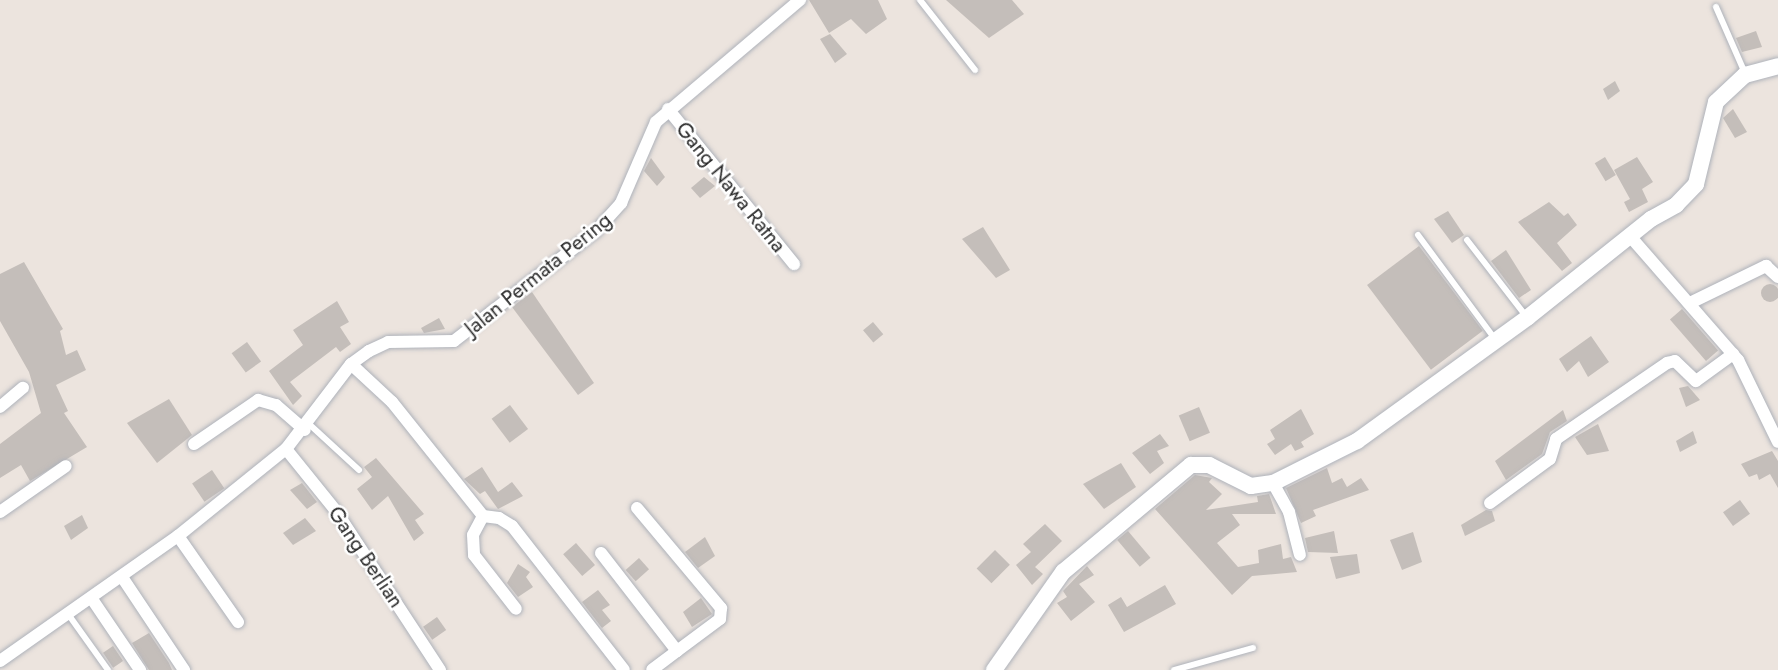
<!DOCTYPE html>
<style>
body{margin:0}
#map{position:relative;width:1778px;height:670px;overflow:hidden;background:#ece4de;font-family:Jost,sans-serif}
div>[style]{position:absolute}
.building>*{inset:0;background:#c4beba;transform-origin:0 0}
.round{border-radius:50%}
.roads{filter:drop-shadow(0 0 2px #aeb2ba) drop-shadow(0 0 2px #aeb2ba)}
.lane>*{height:6px;margin:-3px;padding:0 3px;transform-origin:3px;border-radius:3px;background:#fff}
.street>*{height:12px;margin:-6px;padding:0 6px;transform-origin:6px;border-radius:6px;background:#fff}
.secondary>*{height:16px;margin:-8px;padding:0 8px;transform-origin:8px;border-radius:8px;background:#fff}
span{translate:-50% -50%;white-space:nowrap;text-align:center;line-height:1.15;-webkit-text-stroke:5px #fff;paint-order:stroke}
.street-label{font-size:21px;color:#2b2b2b}
</style>
<div id="map">
<div class="building">
<i style="clip-path:polygon(809px 0,878px 0,887px 19px,866px 34px,851px 19px,829px 33px)"></i>
<i style="clip-path:polygon(946px 0,1012px 0,1024px 14px,989px 38px)"></i>
<i style="clip-path:polygon(1756px 31px,1762px 47px,1742px 52px,1736px 38px)"></i>
<i style="clip-path:polygon(830px 34px,847px 54px,835px 63px,820px 39px)"></i>
<i style="clip-path:polygon(1615px 81px,1620px 91px,1608px 100px,1603px 89px)"></i>
<i style="clip-path:polygon(1733px 109px,1747px 132px,1735px 138px,1723px 118px)"></i>
<i style="left:1605px;top:157px;width:21px;height:12px;rotate:59deg"></i>
<i style="clip-path:polygon(1637px 157px,1653px 182px,1642px 189px,1648px 202px,1629px 212px,1624px 202px,1630px 199px,1614px 170px)"></i>
<i style="clip-path:polygon(651px 158px,665px 177px,657px 186px,644px 171px)"></i>
<i style="clip-path:polygon(704px 177px,715px 186px,700px 198px,691px 188px)"></i>
<i style="clip-path:polygon(1549px 202px,1564px 216px,1568px 213px,1577px 225px,1557px 243px,1572px 263px,1562px 271px,1518px 222px)"></i>
<i style="clip-path:polygon(1448px 211px,1464px 235px,1452px 243px,1434px 219px)"></i>
<i style="clip-path:polygon(983px 227px,1010px 270px,996px 278px,962px 239px)"></i>
<i style="left:1419px;top:246px;width:106px;height:65px;rotate:53deg"></i>
<i style="clip-path:polygon(1506px 250px,1531px 290px,1519px 298px,1491px 261px)"></i>
<i style="clip-path:polygon(24px 262px,63px 329px,60px 331px,66px 355px,77px 350px,86px 370px,56px 385px,68px 411px,64px 413px,87px 447px,30px 481px,21px 465px,0 478px,0 444px,41px 413px,29px 372px,0 321px,0 274px)"></i>
<i class="round" style="left:1761px;top:284px;width:18px;height:18px"></i>
<i style="clip-path:polygon(532px 292px,594px 383px,578px 395px,512px 307px)"></i>
<i style="clip-path:polygon(337px 301px,349px 322px,340px 327px,351px 344px,340px 352px,336px 347px,290px 382px,302px 396px,293px 405px,269px 371px,303px 345px,293px 330px)"></i>
<i style="left:1682px;top:309px;width:55px;height:16px;rotate:49deg"></i>
<i style="clip-path:polygon(439px 318px,445px 329px,424px 333px,421px 328px)"></i>
<i style="left:873px;top:322px;width:16px;height:13px;rotate:50deg"></i>
<i style="clip-path:polygon(1591px 336px,1609px 362px,1588px 377px,1579px 361px,1567px 372px,1559px 359px)"></i>
<i style="left:247px;top:342px;width:24px;height:19px;rotate:54deg"></i>
<i style="clip-path:polygon(1688px 386px,1700px 400px,1686px 407px,1679px 388px)"></i>
<i style="clip-path:polygon(169px 399px,192px 435px,157px 463px,127px 423px)"></i>
<i style="left:510px;top:405px;width:30px;height:23px;rotate:53deg"></i>
<i style="left:1199px;top:407px;width:28px;height:22px;rotate:67deg"></i>
<i style="clip-path:polygon(1301px 409px,1314px 434px,1301px 442px,1304px 447px,1295px 451px,1291px 444px,1275px 455px,1267px 444px,1275px 439px,1270px 430px)"></i>
<i style="clip-path:polygon(1563px 410px,1567px 421px,1550px 432px,1542px 454px,1506px 480px,1495px 461px)"></i>
<i style="clip-path:polygon(1598px 424px,1609px 451px,1587px 455px,1575px 437px)"></i>
<i style="clip-path:polygon(1693px 431px,1697px 443px,1680px 452px,1676px 441px)"></i>
<i style="clip-path:polygon(1160px 434px,1169px 446px,1157px 451px,1164px 463px,1150px 474px,1132px 453px)"></i>
<i style="clip-path:polygon(1772px 451px,1778px 461px,1778px 488px,1770px 474px,1759px 480px,1757px 474px,1749px 477px,1741px 464px)"></i>
<i style="clip-path:polygon(376px 458px,424px 514px,415px 520px,424px 533px,414px 541px,388px 496px,372px 510px,357px 489px,372px 477px,364px 467px)"></i>
<i style="clip-path:polygon(1121px 463px,1136px 487px,1104px 509px,1083px 484px)"></i>
<i style="clip-path:polygon(482px 467px,498px 492px,512px 482px,523px 496px,498px 509px,485px 491px,480px 494px,464px 479px)"></i>
<i style="clip-path:polygon(1327px 468px,1332px 483px,1342px 478px,1347px 487px,1361px 478px,1369px 490px,1313px 510px,1316px 516px,1301px 523px,1286px 488px)"></i>
<i style="left:212px;top:470px;width:22px;height:24px;rotate:56deg"></i>
<i style="clip-path:polygon(1195px 475px,1212px 478px,1209px 482px,1222px 494px,1206px 510px,1258px 502px,1257px 496px,1269px 494px,1276px 514px,1232px 514px,1240px 525px,1217px 543px,1238px 567px,1259px 563px,1258px 550px,1281px 544px,1283px 559px,1291px 557px,1297px 572px,1252px 576px,1232px 595px,1155px 509px)"></i>
<i style="clip-path:polygon(302px 483px,317px 502px,307px 509px,290px 490px)"></i>
<i style="left:1740px;top:500px;width:17px;height:21px;rotate:54deg"></i>
<i style="clip-path:polygon(1486px 510px,1492px 511px,1495px 521px,1465px 536px,1461px 525px)"></i>
<i style="clip-path:polygon(82px 515px,88px 528px,71px 540px,64px 526px)"></i>
<i style="clip-path:polygon(305px 518px,316px 531px,293px 545px,283px 533px)"></i>
<i style="clip-path:polygon(1045px 524px,1062px 541px,1035px 567px,1043px 574px,1032px 585px,1016px 565px,1031px 552px,1023px 544px)"></i>
<i style="left:1128px;top:531px;width:35px;height:14px;rotate:50deg"></i>
<i style="clip-path:polygon(1334px 531px,1338px 553px,1308px 552px,1305px 538px)"></i>
<i style="clip-path:polygon(1413px 532px,1422px 562px,1402px 570px,1390px 540px)"></i>
<i style="clip-path:polygon(705px 537px,715px 556px,698px 568px,685px 552px)"></i>
<i style="left:576px;top:543px;width:29px;height:17px;rotate:49deg"></i>
<i style="left:995px;top:550px;width:21px;height:26px;rotate:45deg"></i>
<i style="clip-path:polygon(1357px 554px,1360px 573px,1336px 579px,1330px 557px)"></i>
<i style="left:639px;top:558px;width:15px;height:18px;rotate:48deg"></i>
<i style="clip-path:polygon(518px 564px,530px 572px,526px 577px,533px 587px,518px 597px,507px 583px)"></i>
<i style="clip-path:polygon(1087px 566px,1094px 575px,1079px 584px,1095px 602px,1071px 621px,1057px 603px,1067px 597px,1063px 591px)"></i>
<i style="clip-path:polygon(1165px 585px,1176px 604px,1124px 632px,1108px 605px,1121px 597px,1127px 607px)"></i>
<i style="clip-path:polygon(598px 590px,610px 605px,602px 610px,611px 621px,602px 628px,582px 602px)"></i>
<i style="clip-path:polygon(701px 598px,712px 614px,692px 627px,683px 612px)"></i>
<i style="left:437px;top:617px;width:16px;height:17px;rotate:55deg"></i>
<i style="clip-path:polygon(149px 633px,169px 663px,172px 670px,149px 670px,132px 643px)"></i>
<i style="left:113px;top:646px;width:18px;height:12px;rotate:56deg"></i>
</div>
<div class="roads">
<div class="lane">
<i style="left:920px;top:0;width:89px;rotate:51.8deg"></i>
<i style="left:1716px;top:7px;width:72px;rotate:66.3deg"></i>
<i style="left:1418px;top:235px;width:129px;rotate:53.5deg"></i>
<i style="left:1467px;top:240px;width:96px;rotate:52.2deg"></i>
<i style="left:309px;top:424px;width:68px;rotate:42.6deg"></i>
<i style="left:68px;top:614px;width:69px;rotate:54.5deg"></i>
<i style="left:1174px;top:670px;width:82px;rotate:-15.6deg"></i>
</div>
<div class="street">
<i style="left:668px;top:109px;width:200px;rotate:50.9deg"></i>
<i style="left:1629px;top:235px;width:166px;rotate:48.9deg"></i>
<i style="left:1738px;top:360px;width:91px;rotate:64deg"></i>
<i style="left:1690px;top:303px;width:85px;rotate:-26deg"></i>
<i style="left:1766px;top:266px;width:16px;rotate:43deg"></i>
<i style="left:351px;top:364px;width:56px;rotate:42.8deg"></i>
<i style="left:392px;top:402px;width:146px;rotate:51.4deg"></i>
<i style="left:483px;top:516px;width:16px;rotate:7deg"></i>
<i style="left:499px;top:518px;width:15px;rotate:32deg"></i>
<i style="left:512px;top:526px;width:182px;rotate:52.1deg"></i>
<i style="left:0;top:407px;width:30px;rotate:-40deg"></i>
<i style="left:194px;top:444px;width:78px;rotate:-34.5deg"></i>
<i style="left:258px;top:400px;width:19px;rotate:16deg"></i>
<i style="left:276px;top:405px;width:38px;rotate:41deg"></i>
<i style="left:286px;top:449px;width:80px;rotate:51.1deg"></i>
<i style="left:336px;top:511px;width:190px;rotate:56.8deg"></i>
<i style="left:1273px;top:483px;width:33px;rotate:61deg"></i>
<i style="left:1289px;top:512px;width:44px;rotate:75.7deg"></i>
<i style="left:1490px;top:503px;width:74px;rotate:-36.3deg"></i>
<i style="left:1550px;top:459px;width:21px;rotate:-73deg"></i>
<i style="left:1556px;top:439px;width:135px;rotate:-34.4deg"></i>
<i style="left:1667px;top:363px;width:8px;rotate:-14deg"></i>
<i style="left:1675px;top:361px;width:29px;rotate:44deg"></i>
<i style="left:1696px;top:381px;width:46px;rotate:-36.1deg"></i>
<i style="left:637px;top:508px;width:131px;rotate:50deg"></i>
<i style="left:721px;top:608px;width:11px;rotate:95deg"></i>
<i style="left:720px;top:619px;width:54px;rotate:143.3deg"></i>
<i style="left:0;top:512px;width:80px;rotate:-34.9deg"></i>
<i style="left:483px;top:516px;width:21px;rotate:118deg"></i>
<i style="left:473px;top:535px;width:20px;rotate:87deg"></i>
<i style="left:474px;top:555px;width:68px;rotate:52.1deg"></i>
<i style="left:178px;top:536px;width:105px;rotate:55.1deg"></i>
<i style="left:601px;top:553px;width:124px;rotate:52.2deg"></i>
<i style="left:677px;top:651px;width:31px;rotate:143deg"></i>
<i style="left:122px;top:577px;width:112px;rotate:56.3deg"></i>
<i style="left:92px;top:599px;width:86px;rotate:55.9deg"></i>
<i style="left:0;top:661px;width:218px;rotate:-35.1deg"></i>
<i style="left:178px;top:536px;width:139px;rotate:-38.9deg"></i>
<i style="left:286px;top:449px;width:107px;rotate:-52.6deg"></i>
<i style="left:351px;top:364px;width:22px;rotate:-36deg"></i>
<i style="left:369px;top:351px;width:21px;rotate:-25deg"></i>
<i style="left:388px;top:342px;width:66px;rotate:-0.9deg"></i>
<i style="left:454px;top:341px;width:180px;rotate:-37.8deg"></i>
<i style="left:596px;top:231px;width:38px;rotate:-48deg"></i>
<i style="left:621px;top:203px;width:88px;rotate:-66.6deg"></i>
<i style="left:656px;top:122px;width:189px;rotate:-40.3deg"></i>
</div>
<div class="secondary">
<i style="left:994px;top:670px;width:120px;rotate:-54.9deg"></i>
<i style="left:1063px;top:572px;width:167px;rotate:-39.9deg"></i>
<i style="left:1191px;top:465px;width:18px"></i>
<i style="left:1209px;top:465px;width:47px;rotate:26.6deg"></i>
<i style="left:1251px;top:486px;width:22px;rotate:-8deg"></i>
<i style="left:1273px;top:483px;width:94px;rotate:-26.6deg"></i>
<i style="left:1357px;top:441px;width:210px;rotate:-35.9deg"></i>
<i style="left:1527px;top:318px;width:159px;rotate:-38.6deg"></i>
<i style="left:1651px;top:219px;width:29px;rotate:-29deg"></i>
<i style="left:1676px;top:205px;width:29px;rotate:-46deg"></i>
<i style="left:1696px;top:184px;width:84px;rotate:-76.3deg"></i>
<i style="left:1716px;top:102px;width:40px;rotate:-43deg"></i>
<i style="left:1745px;top:75px;width:34px;rotate:-15deg"></i>
</div>
</div>
<div class="street-label">
<span style="left:731px;top:187px;rotate:51deg">Gang Nawa Ratna</span>
<span style="left:538px;top:274px;rotate:-39deg">Jalan Permata Pering</span>
<span style="left:366px;top:557px;rotate:56deg">Gang Berlian</span>
</div>
</div>
